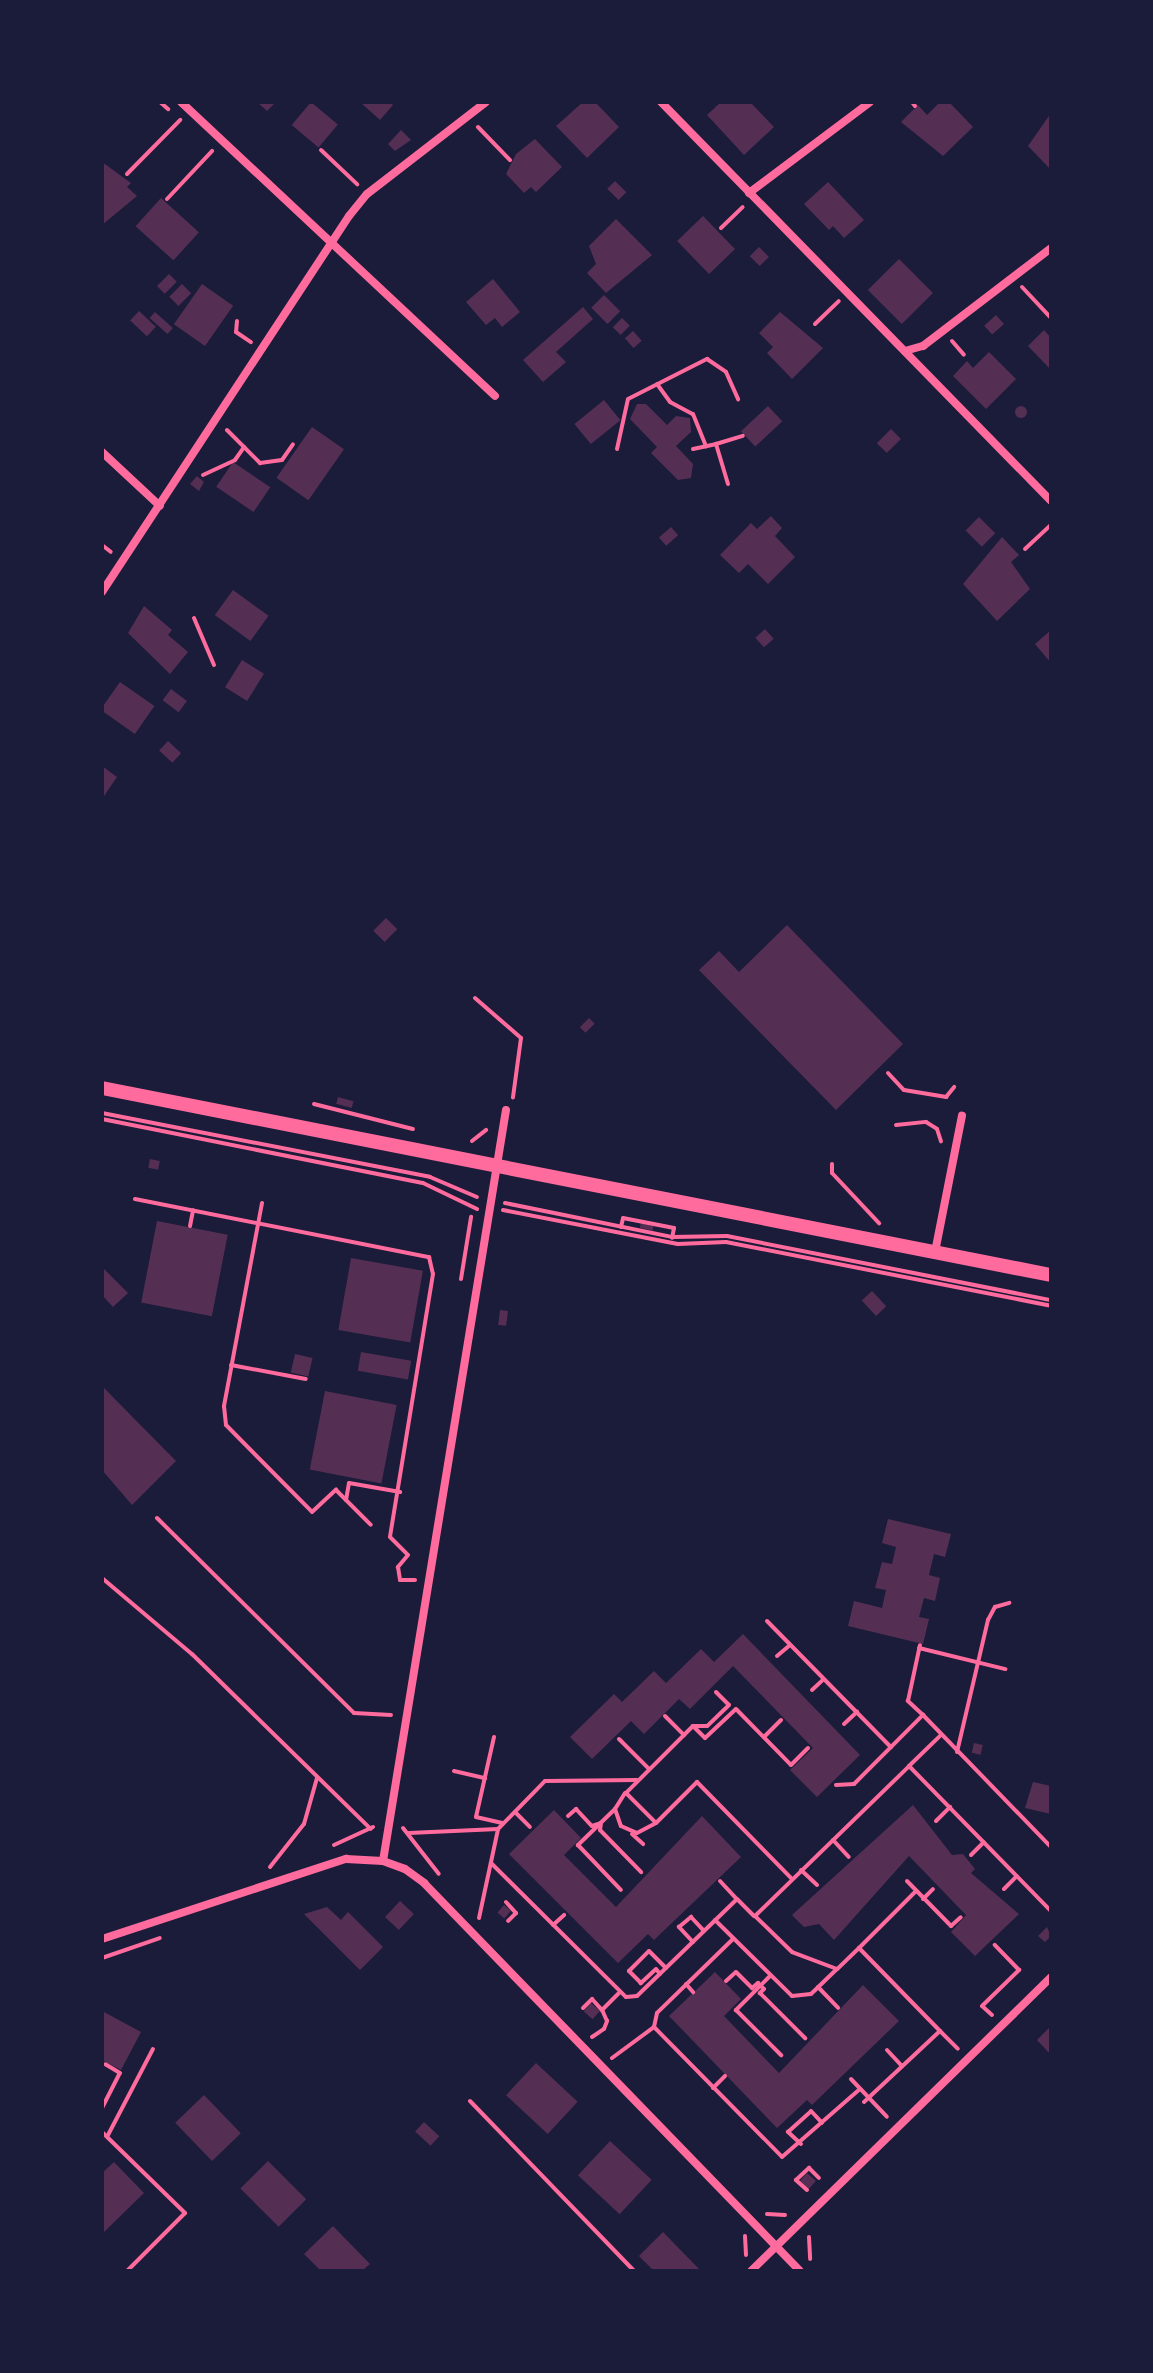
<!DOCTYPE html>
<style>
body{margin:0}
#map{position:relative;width:1153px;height:2373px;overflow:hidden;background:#1b1b3a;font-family:"Nunito Sans",sans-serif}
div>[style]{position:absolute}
.building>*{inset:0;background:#542f53;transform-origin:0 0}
.round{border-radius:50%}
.path>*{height:4px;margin:-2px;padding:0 2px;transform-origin:2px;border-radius:2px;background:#ff6b9d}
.minor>*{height:8px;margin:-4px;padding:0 4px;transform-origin:4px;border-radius:4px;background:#ff6b9d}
.tertiary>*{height:14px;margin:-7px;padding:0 7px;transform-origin:7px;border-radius:7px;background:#ff6b9d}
span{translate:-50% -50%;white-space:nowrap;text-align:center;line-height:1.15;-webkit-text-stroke:8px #1b1b3a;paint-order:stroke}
.frame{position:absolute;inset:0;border:104px solid #1b1b3a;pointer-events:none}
</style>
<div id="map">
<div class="building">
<i style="clip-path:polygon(257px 102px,276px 102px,267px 111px)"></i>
<i style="left:311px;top:102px;width:35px;height:30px;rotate:40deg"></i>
<i style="clip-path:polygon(360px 102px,390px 102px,393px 105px,380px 120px)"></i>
<i style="clip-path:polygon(583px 102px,595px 102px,619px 127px,587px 158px,556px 126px)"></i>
<i style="clip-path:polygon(721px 102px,750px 102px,774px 127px,744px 155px,707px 115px)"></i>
<i style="clip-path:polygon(940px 102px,949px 102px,973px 127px,943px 156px,901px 122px,918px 105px,927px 115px)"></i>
<i style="clip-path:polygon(1051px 113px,1051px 170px,1028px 146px)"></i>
<i style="clip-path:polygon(401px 130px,411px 140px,395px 151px,388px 144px)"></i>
<i style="clip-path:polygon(535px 139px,562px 167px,536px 192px,531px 187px,524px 193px,506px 174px,516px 154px)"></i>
<i style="clip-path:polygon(102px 162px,131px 183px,127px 187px,137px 196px,102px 225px)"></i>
<i style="left:615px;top:181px;width:16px;height:11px;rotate:45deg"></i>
<i style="clip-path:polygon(828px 182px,864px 220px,844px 238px,833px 226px,829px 230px,804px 204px)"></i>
<i style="left:161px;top:198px;width:51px;height:38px;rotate:42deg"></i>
<i style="left:703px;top:216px;width:46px;height:36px;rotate:46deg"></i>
<i style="clip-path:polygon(616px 219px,652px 255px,606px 293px,587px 273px,596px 264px,589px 246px)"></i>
<i style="left:759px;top:247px;width:14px;height:13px;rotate:45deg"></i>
<i style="left:899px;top:259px;width:48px;height:44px;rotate:45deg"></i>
<i style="left:169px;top:274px;width:11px;height:17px;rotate:45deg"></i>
<i style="clip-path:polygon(493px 279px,520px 312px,502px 327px,495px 318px,486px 325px,466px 302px)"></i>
<i style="left:182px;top:284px;width:13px;height:18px;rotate:45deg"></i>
<i style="left:202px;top:284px;width:38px;height:49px;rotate:35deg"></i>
<i style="left:604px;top:295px;width:23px;height:18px;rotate:45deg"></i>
<i style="clip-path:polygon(583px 307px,593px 319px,556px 352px,566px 362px,543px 382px,523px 360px)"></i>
<i style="left:139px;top:311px;width:23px;height:13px;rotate:43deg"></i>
<i style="left:155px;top:312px;width:24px;height:8px;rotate:42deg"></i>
<i style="clip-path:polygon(780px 312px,823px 348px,792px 379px,767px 353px,773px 347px,759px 333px)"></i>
<i style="left:996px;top:315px;width:12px;height:16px;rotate:48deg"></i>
<i style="left:622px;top:318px;width:11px;height:13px;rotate:45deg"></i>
<i style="clip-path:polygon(1044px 330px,1051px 338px,1051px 370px,1028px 346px)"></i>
<i style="left:633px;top:331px;width:13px;height:11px;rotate:48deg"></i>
<i style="clip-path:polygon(989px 352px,1016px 379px,986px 409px,953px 376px,967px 361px,973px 368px)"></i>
<i style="left:604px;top:400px;width:26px;height:38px;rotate:51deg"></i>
<i style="clip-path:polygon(637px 404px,646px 404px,667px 425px,676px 416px,690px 418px,691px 432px,676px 446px,693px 464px,691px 478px,678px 480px,651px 453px,657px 447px,630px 419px)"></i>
<i style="left:768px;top:406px;width:21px;height:37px;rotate:47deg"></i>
<i class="round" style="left:1015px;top:406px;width:12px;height:12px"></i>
<i style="left:312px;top:427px;width:39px;height:62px;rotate:35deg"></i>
<i style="left:891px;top:429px;width:14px;height:20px;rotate:45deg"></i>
<i style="left:233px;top:462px;width:45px;height:30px;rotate:34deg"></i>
<i style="clip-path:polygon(197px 476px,204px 482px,199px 491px,190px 484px)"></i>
<i style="clip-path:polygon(771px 516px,782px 528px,775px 536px,795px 557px,768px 584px,748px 564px,739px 573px,720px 555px,751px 523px,757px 529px)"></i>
<i style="left:979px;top:517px;width:23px;height:19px;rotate:45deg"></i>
<i style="left:671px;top:527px;width:11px;height:16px;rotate:49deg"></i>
<i style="clip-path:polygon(1002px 537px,1019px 555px,1011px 562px,1030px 589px,997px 621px,963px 584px)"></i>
<i style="left:233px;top:590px;width:44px;height:31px;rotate:36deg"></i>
<i style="clip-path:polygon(144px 606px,172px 630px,168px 635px,188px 652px,170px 674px,128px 633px)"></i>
<i style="left:765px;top:629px;width:13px;height:13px;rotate:48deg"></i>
<i style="clip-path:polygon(1051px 630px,1051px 663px,1035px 644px)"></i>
<i style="left:242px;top:660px;width:26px;height:32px;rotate:32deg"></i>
<i style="left:120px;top:682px;width:42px;height:34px;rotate:35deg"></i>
<i style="left:171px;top:689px;width:20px;height:14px;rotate:37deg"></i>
<i style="left:168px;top:741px;width:18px;height:13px;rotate:43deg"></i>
<i style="clip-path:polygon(102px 766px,117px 777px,102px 799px)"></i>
<i style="left:386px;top:918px;width:16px;height:18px;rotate:45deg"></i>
<i style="clip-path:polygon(787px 925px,903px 1044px,836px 1110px,699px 970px,719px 951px,739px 972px)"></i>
<i style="left:589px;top:1018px;width:8px;height:13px;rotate:45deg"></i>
<i style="left:338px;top:1097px;width:16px;height:7px;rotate:15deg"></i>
<i style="left:150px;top:1159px;width:10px;height:9px;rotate:11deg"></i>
<i style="left:157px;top:1221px;width:72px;height:83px;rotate:11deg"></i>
<i style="left:641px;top:1223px;width:13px;height:5px;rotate:13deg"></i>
<i style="left:351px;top:1258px;width:73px;height:73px;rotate:10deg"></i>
<i style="clip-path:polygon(102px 1267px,128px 1293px,113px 1307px,102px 1295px)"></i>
<i style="left:872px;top:1291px;width:21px;height:14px;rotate:47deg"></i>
<i style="left:500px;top:1310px;width:8px;height:15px;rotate:7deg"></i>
<i style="left:361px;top:1352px;width:51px;height:19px;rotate:10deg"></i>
<i style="left:295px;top:1354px;width:18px;height:19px;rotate:13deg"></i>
<i style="clip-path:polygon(102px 1386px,176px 1461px,132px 1505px,102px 1470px)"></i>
<i style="left:325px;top:1391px;width:73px;height:80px;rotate:11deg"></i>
<i style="clip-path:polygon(888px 1519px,951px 1534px,945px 1557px,934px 1554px,929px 1575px,940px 1578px,935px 1601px,924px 1598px,919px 1617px,929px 1619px,923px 1644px,848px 1626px,854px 1601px,882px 1608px,886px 1590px,875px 1588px,882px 1562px,892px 1564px,896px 1547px,882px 1543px)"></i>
<i style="clip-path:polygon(743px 1634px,860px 1755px,817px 1797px,790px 1770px,813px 1748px,733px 1666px,690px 1709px,679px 1699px,644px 1734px,631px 1721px,592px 1759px,570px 1737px,614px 1694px,622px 1702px,654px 1671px,666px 1683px,701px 1649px,714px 1662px)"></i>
<i style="left:974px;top:1743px;width:9px;height:10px;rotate:13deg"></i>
<i style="clip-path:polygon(1033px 1782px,1051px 1786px,1051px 1814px,1025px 1808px)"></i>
<i style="clip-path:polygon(913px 1805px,952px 1855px,963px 1854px,975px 1869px,971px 1873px,1019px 1914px,975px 1956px,951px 1932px,966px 1915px,909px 1856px,834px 1940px,819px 1924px,804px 1927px,792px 1915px)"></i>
<i style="clip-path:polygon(554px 1810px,581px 1838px,564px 1855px,616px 1907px,702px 1816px,741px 1857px,654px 1940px,648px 1934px,618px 1963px,509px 1854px)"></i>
<i style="left:400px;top:1901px;width:19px;height:22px;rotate:43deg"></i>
<i style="left:504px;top:1905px;width:9px;height:10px;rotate:41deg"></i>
<i style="clip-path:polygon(327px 1907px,341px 1920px,348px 1912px,383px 1947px,360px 1970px,304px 1914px)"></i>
<i style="clip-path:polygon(1047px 1927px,1051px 1936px,1045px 1942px,1038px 1936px)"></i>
<i style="clip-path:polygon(715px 1972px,741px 1999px,724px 2016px,779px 2073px,863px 1985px,899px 2021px,812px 2105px,807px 2100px,777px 2128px,669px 2016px)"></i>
<i style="left:591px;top:2003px;width:12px;height:11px;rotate:42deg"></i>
<i style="clip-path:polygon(102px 2011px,141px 2032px,121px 2070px,104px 2061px,102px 2065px)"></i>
<i style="clip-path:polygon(1051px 2026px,1051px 2055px,1037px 2040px)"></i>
<i style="left:536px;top:2063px;width:57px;height:44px;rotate:43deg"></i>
<i style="left:204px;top:2095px;width:53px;height:40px;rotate:46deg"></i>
<i style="left:424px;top:2122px;width:21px;height:13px;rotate:43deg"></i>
<i style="left:610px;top:2141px;width:57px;height:47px;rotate:43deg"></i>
<i style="left:268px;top:2161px;width:54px;height:39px;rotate:45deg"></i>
<i style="clip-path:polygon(114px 2162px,144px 2193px,102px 2234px,102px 2173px)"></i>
<i style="left:807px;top:2173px;width:12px;height:11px;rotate:42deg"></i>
<i style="clip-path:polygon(333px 2226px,370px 2264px,362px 2271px,321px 2271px,304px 2254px)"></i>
<i style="clip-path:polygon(663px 2232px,701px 2271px,654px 2271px,639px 2256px)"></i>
</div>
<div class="path">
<i style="left:160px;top:102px;width:11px;rotate:41deg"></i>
<i style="left:912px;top:102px;width:5px;rotate:53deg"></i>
<i style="left:478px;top:127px;width:46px;rotate:45.9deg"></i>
<i style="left:321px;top:150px;width:50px;rotate:43.4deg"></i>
<i style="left:127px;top:174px;width:76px;rotate:-45.5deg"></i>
<i style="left:167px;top:199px;width:66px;rotate:-46.8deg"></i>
<i style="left:721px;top:228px;width:30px;rotate:-44deg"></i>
<i style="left:1022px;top:287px;width:42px;rotate:46.9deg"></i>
<i style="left:237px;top:321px;width:11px;rotate:95deg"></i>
<i style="left:236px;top:332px;width:18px;rotate:34deg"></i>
<i style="left:815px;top:324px;width:33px;rotate:-44deg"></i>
<i style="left:952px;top:341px;width:18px;rotate:49deg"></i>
<i style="left:657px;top:384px;width:22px;rotate:54deg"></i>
<i style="left:670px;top:402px;width:26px;rotate:28deg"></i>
<i style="left:693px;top:414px;width:35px;rotate:68deg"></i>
<i style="left:227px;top:430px;width:47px;rotate:45deg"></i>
<i style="left:260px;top:463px;width:22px;rotate:-8deg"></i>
<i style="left:282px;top:460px;width:19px;rotate:-55deg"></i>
<i style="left:617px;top:449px;width:51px;rotate:-77.6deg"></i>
<i style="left:628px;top:399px;width:89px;rotate:-26.9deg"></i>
<i style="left:707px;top:359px;width:23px;rotate:34deg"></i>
<i style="left:726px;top:372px;width:30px;rotate:66deg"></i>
<i style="left:693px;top:449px;width:24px;rotate:-12deg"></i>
<i style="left:203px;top:475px;width:35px;rotate:-25deg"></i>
<i style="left:235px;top:460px;width:16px;rotate:-55deg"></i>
<i style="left:728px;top:484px;width:42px;rotate:-106.7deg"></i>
<i style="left:716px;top:444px;width:28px;rotate:-17deg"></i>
<i style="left:102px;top:545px;width:11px;rotate:38deg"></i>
<i style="left:1025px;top:549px;width:35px;rotate:-43deg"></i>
<i style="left:194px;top:618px;width:51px;rotate:66.9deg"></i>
<i style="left:475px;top:998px;width:61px;rotate:41deg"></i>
<i style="left:521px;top:1038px;width:60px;rotate:97.7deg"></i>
<i style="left:888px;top:1073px;width:23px;rotate:47deg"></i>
<i style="left:904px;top:1090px;width:43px;rotate:9.5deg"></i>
<i style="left:946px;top:1097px;width:13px;rotate:-51deg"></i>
<i style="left:314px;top:1104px;width:102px;rotate:14.2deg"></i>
<i style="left:102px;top:1113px;width:334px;rotate:11deg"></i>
<i style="left:430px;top:1177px;width:51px;rotate:23.1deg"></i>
<i style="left:102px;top:1119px;width:327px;rotate:11.3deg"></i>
<i style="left:423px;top:1183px;width:60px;rotate:25.7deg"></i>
<i style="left:896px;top:1125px;width:30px;rotate:-6deg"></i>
<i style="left:926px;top:1122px;width:13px;rotate:32deg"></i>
<i style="left:937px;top:1129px;width:13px;rotate:72deg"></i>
<i style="left:472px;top:1141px;width:18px;rotate:-38deg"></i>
<i style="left:832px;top:1164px;width:9px;rotate:90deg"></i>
<i style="left:832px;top:1173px;width:69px;rotate:46.8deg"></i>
<i style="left:135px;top:1199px;width:300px;rotate:11.2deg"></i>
<i style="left:429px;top:1257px;width:17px;rotate:77deg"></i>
<i style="left:433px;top:1274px;width:266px;rotate:99.3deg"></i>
<i style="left:390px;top:1537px;width:25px;rotate:45deg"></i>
<i style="left:408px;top:1555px;width:16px;rotate:130deg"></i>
<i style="left:398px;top:1567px;width:13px;rotate:81deg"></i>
<i style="left:400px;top:1580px;width:15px"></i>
<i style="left:262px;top:1203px;width:207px;rotate:100.6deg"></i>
<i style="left:224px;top:1406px;width:19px;rotate:84deg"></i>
<i style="left:226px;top:1425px;width:122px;rotate:45.3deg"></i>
<i style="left:312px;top:1512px;width:33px;rotate:-43deg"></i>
<i style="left:336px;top:1490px;width:49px;rotate:45deg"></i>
<i style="left:505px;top:1203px;width:170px;rotate:11.5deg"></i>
<i style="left:672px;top:1237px;width:55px;rotate:-1deg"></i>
<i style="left:727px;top:1236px;width:330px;rotate:11.2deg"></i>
<i style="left:503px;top:1210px;width:178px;rotate:11deg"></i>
<i style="left:678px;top:1244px;width:48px;rotate:-2.4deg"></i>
<i style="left:726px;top:1242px;width:331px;rotate:11.1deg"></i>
<i style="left:190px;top:1226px;width:16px;rotate:-79deg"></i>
<i style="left:621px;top:1227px;width:9px;rotate:-77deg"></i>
<i style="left:623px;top:1218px;width:52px;rotate:11.1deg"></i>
<i style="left:674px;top:1228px;width:10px;rotate:101deg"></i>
<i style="left:461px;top:1279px;width:63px;rotate:-80.8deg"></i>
<i style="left:231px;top:1365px;width:76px;rotate:10.6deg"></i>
<i style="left:346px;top:1500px;width:17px;rotate:-80deg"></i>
<i style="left:349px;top:1483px;width:52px;rotate:10deg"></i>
<i style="left:157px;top:1518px;width:277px;rotate:44.7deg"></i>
<i style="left:354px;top:1713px;width:37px;rotate:3deg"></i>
<i style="left:102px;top:1578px;width:118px;rotate:40.2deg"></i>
<i style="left:192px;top:1654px;width:250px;rotate:44.4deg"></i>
<i style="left:767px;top:1621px;width:177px;rotate:45.5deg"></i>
<i style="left:919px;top:1648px;width:89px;rotate:13.7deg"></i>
<i style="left:777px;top:1656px;width:17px;rotate:-40deg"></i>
<i style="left:812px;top:1690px;width:16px;rotate:-43deg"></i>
<i style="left:716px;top:1692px;width:18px;rotate:45deg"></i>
<i style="left:729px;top:1705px;width:30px;rotate:136deg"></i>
<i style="left:707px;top:1726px;width:14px;rotate:180deg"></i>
<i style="left:693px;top:1726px;width:95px;rotate:135deg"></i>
<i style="left:626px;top:1793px;width:42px;rotate:45deg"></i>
<i style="left:656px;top:1823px;width:58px;rotate:-45deg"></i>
<i style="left:697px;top:1782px;width:136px;rotate:45.6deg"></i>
<i style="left:923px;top:1715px;width:184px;rotate:45.9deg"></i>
<i style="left:665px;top:1716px;width:27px;rotate:45deg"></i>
<i style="left:844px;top:1724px;width:18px;rotate:-43deg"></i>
<i style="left:693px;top:1726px;width:17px;rotate:45deg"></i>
<i style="left:705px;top:1738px;width:42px;rotate:-43.1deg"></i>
<i style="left:736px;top:1709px;width:78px;rotate:45.5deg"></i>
<i style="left:791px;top:1765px;width:24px;rotate:-45deg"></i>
<i style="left:494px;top:1737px;width:82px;rotate:102.7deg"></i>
<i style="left:476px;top:1817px;width:28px;rotate:13deg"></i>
<i style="left:764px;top:1737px;width:24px;rotate:-45deg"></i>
<i style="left:619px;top:1739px;width:42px;rotate:45deg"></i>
<i style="left:957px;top:1752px;width:136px;rotate:-76.8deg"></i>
<i style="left:988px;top:1620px;width:15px;rotate:-62deg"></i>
<i style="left:995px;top:1607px;width:15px;rotate:-16deg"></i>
<i style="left:909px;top:1766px;width:45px;rotate:-44.1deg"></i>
<i style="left:454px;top:1771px;width:32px;rotate:13deg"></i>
<i style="left:836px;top:1785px;width:18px;rotate:-3deg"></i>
<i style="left:854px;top:1784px;width:98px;rotate:-45deg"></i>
<i style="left:923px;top:1715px;width:21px;rotate:-137deg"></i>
<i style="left:908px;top:1701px;width:57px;rotate:-77.9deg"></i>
<i style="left:625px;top:1793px;width:19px;rotate:122deg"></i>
<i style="left:615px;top:1809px;width:18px;rotate:71deg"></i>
<i style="left:621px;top:1826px;width:17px;rotate:24deg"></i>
<i style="left:637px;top:1833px;width:21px;rotate:-28deg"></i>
<i style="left:615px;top:1809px;width:52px;rotate:135.8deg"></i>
<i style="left:578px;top:1845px;width:62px;rotate:46.3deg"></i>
<i style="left:515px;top:1812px;width:21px;rotate:45deg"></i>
<i style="left:568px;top:1816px;width:11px;rotate:-41deg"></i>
<i style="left:576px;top:1809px;width:23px;rotate:47deg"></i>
<i style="left:592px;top:1826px;width:9px;rotate:-18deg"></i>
<i style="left:936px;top:1821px;width:20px;rotate:-45deg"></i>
<i style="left:601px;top:1823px;width:7px;rotate:98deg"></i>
<i style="left:600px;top:1830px;width:59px;rotate:45.7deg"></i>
<i style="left:403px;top:1828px;width:58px;rotate:52deg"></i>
<i style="left:409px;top:1833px;width:89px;rotate:-2.6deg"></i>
<i style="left:632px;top:1834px;width:15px;rotate:42deg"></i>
<i style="left:833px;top:1840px;width:23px;rotate:47deg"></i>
<i style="left:334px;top:1845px;width:43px;rotate:-24.8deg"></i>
<i style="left:971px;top:1855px;width:18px;rotate:-45deg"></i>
<i style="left:491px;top:1863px;width:190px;rotate:44.8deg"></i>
<i style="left:626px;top:1997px;width:11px;rotate:-5deg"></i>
<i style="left:637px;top:1996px;width:139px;rotate:-44.1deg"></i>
<i style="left:737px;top:1899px;width:24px;rotate:45deg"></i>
<i style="left:270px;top:1867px;width:55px;rotate:-51.7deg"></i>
<i style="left:304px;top:1824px;width:48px;rotate:-74.2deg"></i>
<i style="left:801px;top:1870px;width:22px;rotate:43deg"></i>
<i style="left:720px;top:1881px;width:25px;rotate:47deg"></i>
<i style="left:907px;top:1881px;width:63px;rotate:45.6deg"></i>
<i style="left:951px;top:1926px;width:13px;rotate:-42deg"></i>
<i style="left:1004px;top:1889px;width:18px;rotate:-45deg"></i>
<i style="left:923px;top:1899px;width:14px;rotate:-45deg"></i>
<i style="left:506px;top:1902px;width:15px;rotate:48deg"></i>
<i style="left:516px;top:1913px;width:11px;rotate:135deg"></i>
<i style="left:479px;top:1918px;width:91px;rotate:-77.9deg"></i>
<i style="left:498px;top:1829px;width:67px;rotate:-45.6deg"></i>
<i style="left:545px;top:1781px;width:92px;rotate:-0.6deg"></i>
<i style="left:715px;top:1920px;width:108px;rotate:44.6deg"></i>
<i style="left:792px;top:1996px;width:19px;rotate:-6deg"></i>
<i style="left:811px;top:1994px;width:36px;rotate:-44deg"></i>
<i style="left:553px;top:1925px;width:15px;rotate:-42deg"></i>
<i style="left:733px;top:1939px;width:106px;rotate:135.8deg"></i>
<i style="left:657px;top:2013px;width:14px;rotate:102deg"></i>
<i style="left:654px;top:2027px;width:182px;rotate:45.4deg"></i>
<i style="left:782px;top:2157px;width:103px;rotate:-41.1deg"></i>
<i style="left:693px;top:1942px;width:21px;rotate:-133deg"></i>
<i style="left:679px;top:1927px;width:16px;rotate:-40deg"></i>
<i style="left:691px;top:1917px;width:19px;rotate:47deg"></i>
<i style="left:859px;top:1948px;width:81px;rotate:-45deg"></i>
<i style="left:102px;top:1958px;width:61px;rotate:-19deg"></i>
<i style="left:660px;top:1974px;width:6px;rotate:-129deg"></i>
<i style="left:656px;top:1969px;width:21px;rotate:137deg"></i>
<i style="left:641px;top:1983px;width:17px;rotate:-135deg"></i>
<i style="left:629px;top:1971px;width:28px;rotate:-45deg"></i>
<i style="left:649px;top:1951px;width:24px;rotate:45deg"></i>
<i style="left:769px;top:1977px;width:47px;rotate:135deg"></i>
<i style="left:736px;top:2010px;width:64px;rotate:45deg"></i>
<i style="left:726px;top:1981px;width:13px;rotate:-42deg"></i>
<i style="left:736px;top:1972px;width:23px;rotate:45deg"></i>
<i style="left:752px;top:1988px;width:8px;rotate:-40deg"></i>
<i style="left:758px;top:1983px;width:8px;rotate:45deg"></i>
<i style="left:764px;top:1989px;width:6px;rotate:135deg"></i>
<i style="left:760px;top:1993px;width:64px;rotate:45deg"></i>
<i style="left:686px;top:1984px;width:11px;rotate:49deg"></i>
<i style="left:818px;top:1987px;width:29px;rotate:46deg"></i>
<i style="left:583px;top:2008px;width:13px;rotate:-45deg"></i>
<i style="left:592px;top:1999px;width:15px;rotate:48deg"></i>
<i style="left:992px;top:2015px;width:13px;rotate:-138deg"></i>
<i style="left:982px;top:2006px;width:52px;rotate:-44.2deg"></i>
<i style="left:1019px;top:1970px;width:35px;rotate:-134deg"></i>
<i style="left:940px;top:2031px;width:25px;rotate:45deg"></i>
<i style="left:592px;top:2037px;width:14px;rotate:-34deg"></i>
<i style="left:604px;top:2029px;width:9px;rotate:-69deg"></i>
<i style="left:607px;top:2021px;width:12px;rotate:-114deg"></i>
<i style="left:602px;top:2010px;width:24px;rotate:-45deg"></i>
<i style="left:887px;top:2050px;width:22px;rotate:47deg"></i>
<i style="left:612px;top:2058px;width:52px;rotate:-36.4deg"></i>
<i style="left:851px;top:2079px;width:52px;rotate:46.5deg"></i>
<i style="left:713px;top:2088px;width:17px;rotate:-45deg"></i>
<i style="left:470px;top:2101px;width:236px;rotate:46deg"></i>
<i style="left:864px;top:2102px;width:104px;rotate:-43.1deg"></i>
<i style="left:940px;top:2031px;width:116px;rotate:-134.3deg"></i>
<i style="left:859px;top:1948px;width:30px;rotate:136deg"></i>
<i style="left:837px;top:1969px;width:48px;rotate:-159.3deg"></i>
<i style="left:792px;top:1952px;width:52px;rotate:-135.8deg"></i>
<i style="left:755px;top:1916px;width:215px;rotate:-44.2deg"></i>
<i style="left:909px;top:1766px;width:203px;rotate:45.6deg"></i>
<i style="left:102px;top:2108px;width:39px;rotate:-63deg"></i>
<i style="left:120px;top:2073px;width:17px;rotate:-149deg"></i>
<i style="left:102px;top:2132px;width:116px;rotate:44.3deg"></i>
<i style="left:185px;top:2213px;width:82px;rotate:135deg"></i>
<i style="left:108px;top:2135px;width:97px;rotate:-62.4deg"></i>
<i style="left:801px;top:2144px;width:18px;rotate:-137deg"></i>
<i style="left:788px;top:2132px;width:31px;rotate:-42deg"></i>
<i style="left:811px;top:2111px;width:16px;rotate:47deg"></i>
<i style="left:807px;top:2190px;width:15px;rotate:-138deg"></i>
<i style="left:796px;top:2180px;width:18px;rotate:-43deg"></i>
<i style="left:809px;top:2168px;width:14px;rotate:45deg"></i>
<i style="left:767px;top:2214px;width:18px;rotate:3deg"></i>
<i style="left:745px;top:2236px;width:19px;rotate:87deg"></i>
<i style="left:809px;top:2237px;width:22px;rotate:87deg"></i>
</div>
<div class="minor">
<i style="left:181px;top:102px;width:430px;rotate:43.1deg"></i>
<i style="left:661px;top:102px;width:558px;rotate:45.65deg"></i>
<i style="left:749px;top:193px;width:151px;rotate:-36.9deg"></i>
<i style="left:905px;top:351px;width:19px;rotate:-16deg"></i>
<i style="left:923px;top:346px;width:161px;rotate:-37.4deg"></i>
<i style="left:102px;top:452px;width:79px;rotate:43deg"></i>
<i style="left:102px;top:592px;width:450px;rotate:-56.7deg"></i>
<i style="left:349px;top:216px;width:28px;rotate:-51deg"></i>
<i style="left:367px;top:194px;width:150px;rotate:-37.7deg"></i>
<i style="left:935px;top:1252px;width:139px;rotate:-78.8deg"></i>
<i style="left:383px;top:1861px;width:761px;rotate:-80.7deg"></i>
<i style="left:102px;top:1939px;width:257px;rotate:-18.2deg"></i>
<i style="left:346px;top:1859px;width:37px;rotate:3deg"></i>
<i style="left:383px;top:1861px;width:23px;rotate:20deg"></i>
<i style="left:405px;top:1869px;width:24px;rotate:36deg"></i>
<i style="left:424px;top:1883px;width:540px;rotate:45.9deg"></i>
<i style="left:751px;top:2271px;width:420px;rotate:-44.4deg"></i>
</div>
<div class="tertiary">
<i style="left:102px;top:1088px;width:967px;rotate:11.15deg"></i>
</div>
<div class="frame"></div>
</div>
